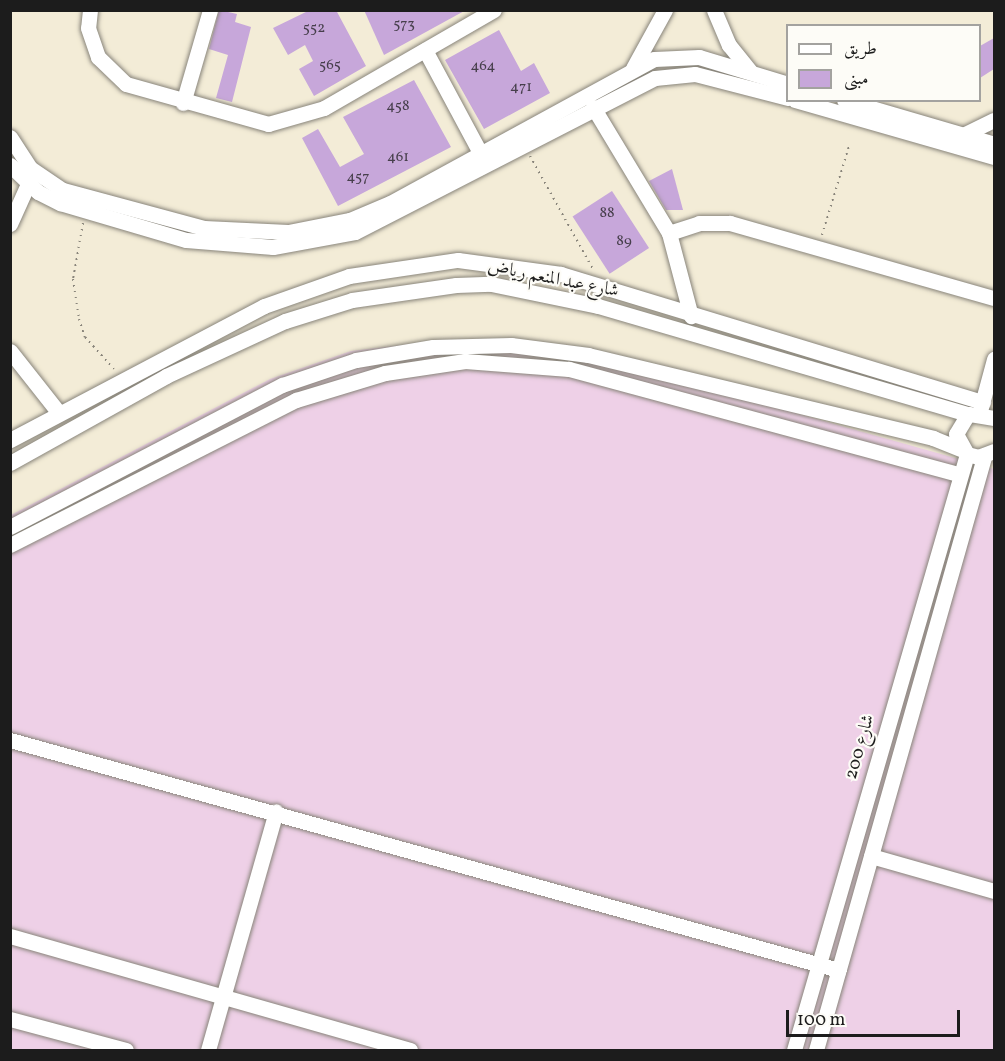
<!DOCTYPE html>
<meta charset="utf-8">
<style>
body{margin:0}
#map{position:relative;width:1005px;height:1061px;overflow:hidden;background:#f3ecd7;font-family:Vollkorn,Amiri,serif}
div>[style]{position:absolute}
.built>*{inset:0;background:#eed0e7}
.building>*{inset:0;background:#c7a7da;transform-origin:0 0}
.path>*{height:2px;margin-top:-1px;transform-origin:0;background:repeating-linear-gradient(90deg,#88847a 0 1.5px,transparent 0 6px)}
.roads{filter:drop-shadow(0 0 2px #88847a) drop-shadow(0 0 2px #88847a)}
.minor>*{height:15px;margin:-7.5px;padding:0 7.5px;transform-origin:7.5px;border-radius:7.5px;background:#fff}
span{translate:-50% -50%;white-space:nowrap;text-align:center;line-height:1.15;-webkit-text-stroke:4.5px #fdfcf7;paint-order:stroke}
.number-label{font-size:15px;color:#473f4c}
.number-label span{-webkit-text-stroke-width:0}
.street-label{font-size:18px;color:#1c1c1c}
.frame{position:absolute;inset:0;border:12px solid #1c1c1c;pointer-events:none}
.legend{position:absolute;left:786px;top:24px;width:195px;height:78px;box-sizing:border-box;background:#fdfcf7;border:2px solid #a3a29f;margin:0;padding:8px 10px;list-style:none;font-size:18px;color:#1c1c1c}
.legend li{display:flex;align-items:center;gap:12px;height:30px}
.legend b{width:30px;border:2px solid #a3a29f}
.scale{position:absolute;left:786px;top:1010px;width:174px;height:27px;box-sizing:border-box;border:3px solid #1c1c1c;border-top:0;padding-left:8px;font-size:18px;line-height:21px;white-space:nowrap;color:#1c1c1c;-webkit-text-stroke:4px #fdfcf7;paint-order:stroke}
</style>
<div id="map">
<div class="built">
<i style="clip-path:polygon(445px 340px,587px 354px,994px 469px,994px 1050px,11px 1050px,11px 515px,270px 379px,351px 351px)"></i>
</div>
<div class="building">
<i style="clip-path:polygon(219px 10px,237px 14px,235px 22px,251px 27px,232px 102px,216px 98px,228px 55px,209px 49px)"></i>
<i style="clip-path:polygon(310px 10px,336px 10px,366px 66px,314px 96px,299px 69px,313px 61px,305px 45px,288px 55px,273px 28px)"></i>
<i style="clip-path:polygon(364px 10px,466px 10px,384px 55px)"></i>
<i style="clip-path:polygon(499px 30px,521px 71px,534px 63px,550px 93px,484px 129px,445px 60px)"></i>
<i style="clip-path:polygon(994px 38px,994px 69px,980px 78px,980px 46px)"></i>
<i style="clip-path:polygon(414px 80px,451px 147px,338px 206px,302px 138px,318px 129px,340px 167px,364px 154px,343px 117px)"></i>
<i style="clip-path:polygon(672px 169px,683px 210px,666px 210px,649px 181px)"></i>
<i style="left:612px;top:191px;width:68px;height:47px;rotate:57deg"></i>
</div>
<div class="path">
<i style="left:530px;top:156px;width:129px;rotate:60.9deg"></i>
<i style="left:83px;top:223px;width:57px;rotate:100.1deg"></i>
<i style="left:73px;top:279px;width:40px;rotate:81.5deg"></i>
<i style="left:79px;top:319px;width:19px;rotate:72deg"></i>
<i style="left:85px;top:337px;width:43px;rotate:47.8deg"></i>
<i style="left:822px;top:235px;width:93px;rotate:-73.1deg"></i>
</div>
<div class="roads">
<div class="minor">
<i style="left:90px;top:10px;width:18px;rotate:96deg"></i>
<i style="left:88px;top:28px;width:31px;rotate:71deg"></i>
<i style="left:98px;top:57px;width:39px;rotate:44deg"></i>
<i style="left:126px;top:84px;width:148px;rotate:15.7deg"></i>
<i style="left:268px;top:124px;width:58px;rotate:-15.9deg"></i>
<i style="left:324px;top:108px;width:196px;rotate:-30deg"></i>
<i style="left:714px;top:10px;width:38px;rotate:67deg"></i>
<i style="left:729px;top:45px;width:33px;rotate:51deg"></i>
<i style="left:425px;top:50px;width:125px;rotate:61.8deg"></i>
<i style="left:633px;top:68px;width:66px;rotate:-61.1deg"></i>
<i style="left:795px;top:100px;width:207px;rotate:16deg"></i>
<i style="left:844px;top:100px;width:156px;rotate:16.3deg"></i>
<i style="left:183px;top:103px;width:97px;rotate:-73.8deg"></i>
<i style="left:593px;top:107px;width:147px;rotate:58.9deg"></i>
<i style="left:669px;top:233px;width:86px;rotate:75.2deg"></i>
<i style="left:963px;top:135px;width:34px;rotate:-26deg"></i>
<i style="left:10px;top:137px;width:37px;rotate:57deg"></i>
<i style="left:30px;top:168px;width:40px;rotate:34deg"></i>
<i style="left:63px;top:190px;width:146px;rotate:15.1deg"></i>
<i style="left:204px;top:228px;width:84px;rotate:2.7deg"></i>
<i style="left:288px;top:232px;width:63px;rotate:-11deg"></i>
<i style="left:350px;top:220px;width:43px;rotate:-23deg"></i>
<i style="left:390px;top:203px;width:301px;rotate:-28.6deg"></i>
<i style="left:654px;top:59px;width:45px;rotate:-2.5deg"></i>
<i style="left:699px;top:57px;width:93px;rotate:16.9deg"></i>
<i style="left:10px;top:165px;width:39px;rotate:44deg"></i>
<i style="left:38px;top:192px;width:25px;rotate:27deg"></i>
<i style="left:60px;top:203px;width:131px;rotate:16.4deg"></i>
<i style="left:186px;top:240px;width:87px;rotate:4.6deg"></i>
<i style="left:273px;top:247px;width:83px;rotate:-10.4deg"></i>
<i style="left:355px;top:232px;width:337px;rotate:-27.2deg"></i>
<i style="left:655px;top:78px;width:40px;rotate:-5.7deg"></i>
<i style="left:695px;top:74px;width:96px;rotate:14.5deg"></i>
<i style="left:10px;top:224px;width:44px;rotate:-65.8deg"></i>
<i style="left:669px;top:233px;width:32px;rotate:-18deg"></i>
<i style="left:699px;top:223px;width:31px"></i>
<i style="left:730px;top:223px;width:274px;rotate:15.9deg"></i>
<i style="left:10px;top:351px;width:79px;rotate:51.7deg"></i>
<i style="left:980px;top:411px;width:54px;rotate:-74.9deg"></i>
<i style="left:994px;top:418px;width:26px;rotate:-171deg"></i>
<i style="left:968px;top:414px;width:23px;rotate:121deg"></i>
<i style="left:956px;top:434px;width:23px;rotate:61deg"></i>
<i style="left:967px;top:454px;width:11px;rotate:15deg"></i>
<i style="left:978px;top:457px;width:17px;rotate:-21deg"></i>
<i style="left:10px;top:440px;width:287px;rotate:-27.8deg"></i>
<i style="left:264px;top:306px;width:90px;rotate:-19.4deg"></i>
<i style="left:349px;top:276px;width:110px;rotate:-8.4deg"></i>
<i style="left:458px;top:260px;width:104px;rotate:7.7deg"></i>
<i style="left:561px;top:274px;width:441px;rotate:16.9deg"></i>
<i style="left:10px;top:463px;width:179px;rotate:-29.1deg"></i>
<i style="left:166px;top:376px;width:131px;rotate:-24.8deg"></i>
<i style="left:285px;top:321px;width:70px;rotate:-17.4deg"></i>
<i style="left:352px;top:300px;width:105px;rotate:-8.2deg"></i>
<i style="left:456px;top:285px;width:35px;rotate:-2deg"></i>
<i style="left:491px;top:284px;width:109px;rotate:11.6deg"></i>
<i style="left:598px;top:306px;width:385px;rotate:16.3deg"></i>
<i style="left:10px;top:527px;width:307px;rotate:-27.6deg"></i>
<i style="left:282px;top:385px;width:78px;rotate:-18.7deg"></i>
<i style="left:356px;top:360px;width:78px;rotate:-9.6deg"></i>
<i style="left:433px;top:347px;width:78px;rotate:-1.5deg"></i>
<i style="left:511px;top:345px;width:78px;rotate:7.4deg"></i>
<i style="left:588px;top:355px;width:355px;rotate:13.5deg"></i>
<i style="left:933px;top:438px;width:31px;rotate:22deg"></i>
<i style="left:10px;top:545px;width:321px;rotate:-26.9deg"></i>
<i style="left:296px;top:400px;width:93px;rotate:-16.9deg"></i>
<i style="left:385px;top:373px;width:81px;rotate:-8.5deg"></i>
<i style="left:465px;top:361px;width:104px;rotate:4.4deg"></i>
<i style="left:569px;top:369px;width:404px;rotate:15.1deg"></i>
<i style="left:10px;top:740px;width:860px;rotate:15.51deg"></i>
<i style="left:871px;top:856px;width:128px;rotate:15.9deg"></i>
<i style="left:10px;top:936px;width:416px;rotate:15.9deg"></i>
<i style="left:10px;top:1019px;width:120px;rotate:15deg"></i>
<i style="left:208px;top:1050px;width:248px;rotate:-74.1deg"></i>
<i style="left:794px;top:1050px;width:621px;rotate:-73.81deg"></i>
<i style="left:816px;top:1050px;width:616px;rotate:-74.18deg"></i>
</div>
</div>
<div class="number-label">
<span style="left:404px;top:25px">573</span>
<span style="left:314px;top:29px">552</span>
<span style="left:330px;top:66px">565</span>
<span style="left:483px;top:67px">464</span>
<span style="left:521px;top:88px">471</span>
<span style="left:398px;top:107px">458</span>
<span style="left:398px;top:158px">461</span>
<span style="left:358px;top:178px">457</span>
<span style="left:607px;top:214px">88</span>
<span style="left:624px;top:242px">89</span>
</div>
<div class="street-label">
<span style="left:553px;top:280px;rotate:11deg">شارع عبد المنعم رياض</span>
<span style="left:861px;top:747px;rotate:-74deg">شارع 200</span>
</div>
<div class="frame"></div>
<ul class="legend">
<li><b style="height:8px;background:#fff"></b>طريق</li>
<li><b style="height:16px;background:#c7a7da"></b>مبنى</li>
</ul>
<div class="scale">100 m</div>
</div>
